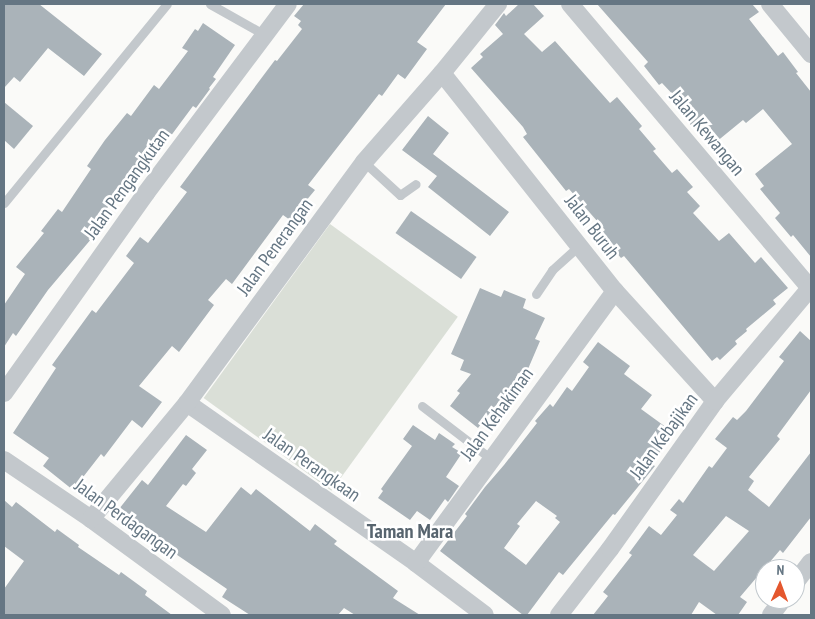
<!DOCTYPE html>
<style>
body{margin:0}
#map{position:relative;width:815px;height:619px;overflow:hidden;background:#fafaf8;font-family:"PT Sans Narrow",sans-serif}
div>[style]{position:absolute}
.green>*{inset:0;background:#dadfd7;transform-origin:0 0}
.building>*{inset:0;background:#aab3b9;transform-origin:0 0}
.service>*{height:9px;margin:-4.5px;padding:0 4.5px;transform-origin:4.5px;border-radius:4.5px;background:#c3c8cc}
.minor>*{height:18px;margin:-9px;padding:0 9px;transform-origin:9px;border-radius:9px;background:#c3c8cc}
span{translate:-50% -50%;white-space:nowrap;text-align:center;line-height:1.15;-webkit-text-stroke:5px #fff;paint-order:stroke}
.street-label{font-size:19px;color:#657683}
.neighbourhood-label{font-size:20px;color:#57646e;font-weight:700}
.frame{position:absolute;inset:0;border:5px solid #657683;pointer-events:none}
.north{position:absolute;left:755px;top:559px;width:50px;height:50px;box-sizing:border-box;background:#fff;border:1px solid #c1c8cd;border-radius:50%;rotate:2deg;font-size:14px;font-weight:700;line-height:20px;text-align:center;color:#657683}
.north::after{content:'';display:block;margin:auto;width:18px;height:22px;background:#e4572e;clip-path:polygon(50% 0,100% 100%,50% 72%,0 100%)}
</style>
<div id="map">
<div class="green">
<i style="left:330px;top:224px;width:158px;height:215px;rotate:36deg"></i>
</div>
<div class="building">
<i style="clip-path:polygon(4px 4px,39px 4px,102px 54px,84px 76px,48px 48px,20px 82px,14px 77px,4px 88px)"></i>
<i style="clip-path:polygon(304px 4px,446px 4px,417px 42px,427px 49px,405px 79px,398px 74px,382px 96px,379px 94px,308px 185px,315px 190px,290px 220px,283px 215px,232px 284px,226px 279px,208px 300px,214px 305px,179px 352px,172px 346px,139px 386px,162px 402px,142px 428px,132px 420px,104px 457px,101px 454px,73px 490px,43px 466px,49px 458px,13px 433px,56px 368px,52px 365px,92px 310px,96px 313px,134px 263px,126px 256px,140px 237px,148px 243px,187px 192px,180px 187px,275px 60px,277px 61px,302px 29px,298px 25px,301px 21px,294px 16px)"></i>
<i style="clip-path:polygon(519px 4px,533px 4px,544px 16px,524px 34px,542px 52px,555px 41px,610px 103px,617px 97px,642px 126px,639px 129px,656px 149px,653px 151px,672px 173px,677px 169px,693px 187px,687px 192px,700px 206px,693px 213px,719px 241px,729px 233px,755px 263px,761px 257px,788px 288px,773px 300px,776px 304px,746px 329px,747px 331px,735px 341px,737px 344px,720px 360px,717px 357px,712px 361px,624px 256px,621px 258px,600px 234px,605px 230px,569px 189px,566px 191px,523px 137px,527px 134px,523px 127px,471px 68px,483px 57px,480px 54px,503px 34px,495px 25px,504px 13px,506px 16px)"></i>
<i style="clip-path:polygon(597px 4px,752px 4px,759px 12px,749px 19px,778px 56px,783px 52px,798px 72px,796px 73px,811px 92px,811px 257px,793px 235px,791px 237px,775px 218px,780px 213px,760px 189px,764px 186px,755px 174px,792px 144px,763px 109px,746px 123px,743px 120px,710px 147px,689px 123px,695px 118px,662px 83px,659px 85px,644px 66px,648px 62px)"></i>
<i style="clip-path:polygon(203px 23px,235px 45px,213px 77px,216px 79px,209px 88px,210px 89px,196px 108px,193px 106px,127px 195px,119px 190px,89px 236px,92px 238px,48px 290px,16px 336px,13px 333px,4px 347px,4px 305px,25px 274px,16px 267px,44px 233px,41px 231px,58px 209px,62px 212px,91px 169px,87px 166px,105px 140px,127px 113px,131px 116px,154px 85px,159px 89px,188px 51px,182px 48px,195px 29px,198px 31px)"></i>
<i style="clip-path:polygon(4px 102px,33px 126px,14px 149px,4px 140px)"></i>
<i style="clip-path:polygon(428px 116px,449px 133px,433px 154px,509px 212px,490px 236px,428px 187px,437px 176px,402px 150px)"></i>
<i style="left:411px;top:211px;width:80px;height:27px;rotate:35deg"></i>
<i style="clip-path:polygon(480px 288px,501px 297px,504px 290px,526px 299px,523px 308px,545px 318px,535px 339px,540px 341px,525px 376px,518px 373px,510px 391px,508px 390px,478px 428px,450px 406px,460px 393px,457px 391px,471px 374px,460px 370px,464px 360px,451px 354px)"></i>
<i style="clip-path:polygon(evenodd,800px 331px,811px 341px,811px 390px,777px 436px,780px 439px,749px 477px,754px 481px,748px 490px,769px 507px,811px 452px,811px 517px,783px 553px,780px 550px,740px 597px,747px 602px,738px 615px,717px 615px,699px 602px,691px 615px,593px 615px,608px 596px,603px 592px,632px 555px,629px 553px,649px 526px,661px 535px,677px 515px,670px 510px,679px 499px,683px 503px,709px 466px,712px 468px,727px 448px,715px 439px,733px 417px,737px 420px,746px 411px,784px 361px,779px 357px,800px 331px,726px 516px,749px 531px,714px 571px,693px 555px,726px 516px)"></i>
<i style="clip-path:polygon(evenodd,598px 342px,630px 366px,624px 374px,652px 395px,641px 409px,674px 433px,651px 464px,655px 466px,615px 515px,613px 514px,563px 575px,559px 572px,527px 615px,523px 615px,440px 551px,467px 516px,465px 514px,485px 487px,504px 465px,537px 423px,535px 421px,550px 404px,553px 407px,567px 387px,572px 391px,589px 367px,583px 362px,598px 342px,536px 501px,557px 516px,555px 518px,560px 522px,526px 565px,504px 548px,520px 526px,517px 524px,536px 501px)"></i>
<i style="clip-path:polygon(413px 425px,435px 440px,439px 433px,455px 444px,452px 447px,462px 453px,446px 477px,459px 486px,448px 502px,445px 499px,430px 520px,417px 511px,410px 520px,378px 498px,383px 491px,381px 489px,412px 446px,403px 439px)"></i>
<i style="clip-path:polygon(186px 435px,207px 450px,192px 469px,196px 473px,186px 486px,183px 484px,166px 506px,206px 532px,241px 487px,251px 495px,256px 489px,310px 531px,315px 524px,337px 541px,334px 544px,398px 591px,393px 598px,420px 615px,355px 615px,344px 608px,338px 615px,250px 615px,222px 597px,227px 589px,164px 546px,166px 544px,119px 509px,142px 480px,148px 485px)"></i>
<i style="clip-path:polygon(4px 500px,12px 507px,16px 502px,55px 532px,57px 529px,79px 545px,78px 547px,119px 575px,121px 572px,147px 591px,145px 595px,172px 615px,4px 615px,4px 589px,24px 561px,4px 546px)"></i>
</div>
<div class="service">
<i style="left:210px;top:4px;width:63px;rotate:29.4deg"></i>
<i style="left:364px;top:162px;width:49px;rotate:42.5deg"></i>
<i style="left:400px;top:195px;width:19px;rotate:-35deg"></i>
<i style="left:4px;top:203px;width:257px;rotate:-50.7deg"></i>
<i style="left:536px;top:294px;width:29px;rotate:-56deg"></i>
<i style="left:552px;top:270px;width:38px;rotate:-42deg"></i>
<i style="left:422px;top:406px;width:86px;rotate:37.4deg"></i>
</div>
<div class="minor">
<i style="left:570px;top:4px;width:373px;rotate:49.8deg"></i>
<i style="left:770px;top:4px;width:65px;rotate:50.6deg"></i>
<i style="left:442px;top:73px;width:278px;rotate:51.6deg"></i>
<i style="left:615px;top:291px;width:149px;rotate:47.7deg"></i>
<i style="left:4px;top:393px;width:245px;rotate:-54.6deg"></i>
<i style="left:146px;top:193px;width:236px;rotate:-53.1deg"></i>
<i style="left:187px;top:403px;width:279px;rotate:34.9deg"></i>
<i style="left:416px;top:563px;width:86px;rotate:37deg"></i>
<i style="left:4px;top:460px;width:105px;rotate:34.1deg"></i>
<i style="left:91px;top:519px;width:162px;rotate:36.2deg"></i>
<i style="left:91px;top:519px;width:151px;rotate:-50.4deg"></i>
<i style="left:187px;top:403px;width:299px;rotate:-53.7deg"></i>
<i style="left:364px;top:162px;width:118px;rotate:-48.8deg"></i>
<i style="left:442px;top:73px;width:89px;rotate:-50.9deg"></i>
<i style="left:416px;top:563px;width:337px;rotate:-53.8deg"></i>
<i style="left:795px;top:583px;width:26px;rotate:-53deg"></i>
<i style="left:559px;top:615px;width:83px;rotate:-52.3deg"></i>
<i style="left:610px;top:549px;width:181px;rotate:-54.6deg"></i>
<i style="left:715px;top:401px;width:148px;rotate:-49.9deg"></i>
<i style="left:771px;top:615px;width:20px;rotate:-53deg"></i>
</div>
<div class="street-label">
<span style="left:707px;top:133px;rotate:50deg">Jalan Kewangan</span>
<span style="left:127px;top:184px;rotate:-54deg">Jalan Pengangkutan</span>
<span style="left:592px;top:227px;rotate:52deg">Jalan Buruh</span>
<span style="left:275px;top:247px;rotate:-54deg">Jalan Penerangan</span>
<span style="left:497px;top:414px;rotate:-54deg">Jalan Kehakiman</span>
<span style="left:664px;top:436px;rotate:-54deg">Jalan Kebajikan</span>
<span style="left:312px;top:465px;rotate:35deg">Jalan Perangkaan</span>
<span style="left:126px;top:519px;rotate:36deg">Jalan Perdagangan</span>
</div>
<div class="neighbourhood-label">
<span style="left:410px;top:531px">Taman Mara</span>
</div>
<div class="frame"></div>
<div class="north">N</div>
</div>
